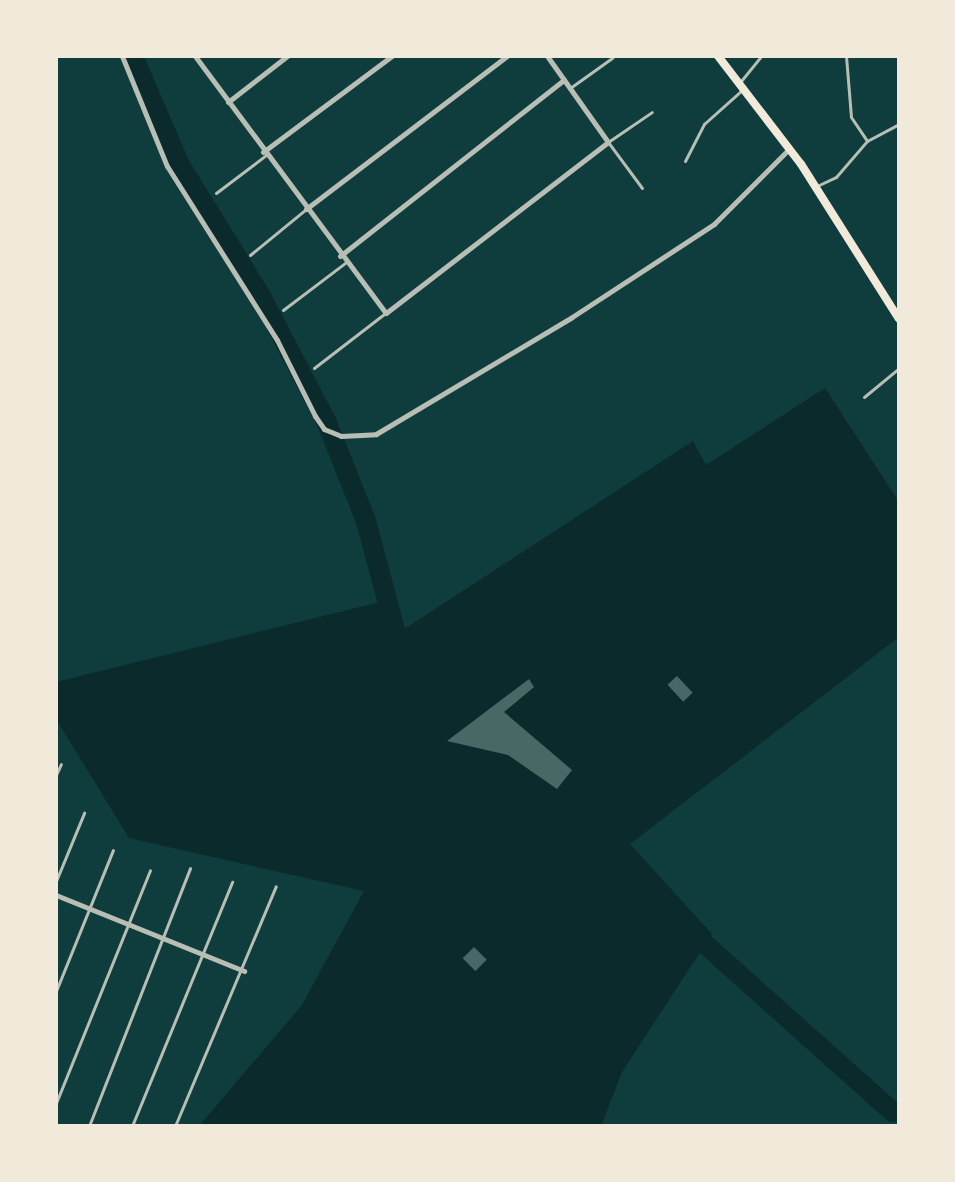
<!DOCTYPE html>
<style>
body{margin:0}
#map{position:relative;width:955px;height:1182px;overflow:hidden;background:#0f3d3e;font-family:"Fira Sans",sans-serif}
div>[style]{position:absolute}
.water>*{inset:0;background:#0a2a2b}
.river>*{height:20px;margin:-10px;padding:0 10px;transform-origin:10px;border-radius:10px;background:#0a2a2b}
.building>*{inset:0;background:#486865;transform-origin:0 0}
.service>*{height:3px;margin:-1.5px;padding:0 1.5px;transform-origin:1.5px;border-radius:1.5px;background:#b8beb3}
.minor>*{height:5px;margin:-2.5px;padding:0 2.5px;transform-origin:2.5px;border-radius:2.5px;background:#b8beb3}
.primary>*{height:8px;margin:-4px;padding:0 4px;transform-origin:4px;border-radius:4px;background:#f1e9da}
span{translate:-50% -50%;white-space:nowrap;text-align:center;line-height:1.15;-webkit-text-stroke:6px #f1e9da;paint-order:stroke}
.frame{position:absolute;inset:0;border:58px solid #f1e9da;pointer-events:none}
</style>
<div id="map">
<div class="water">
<i style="clip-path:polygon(825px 388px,899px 502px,899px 637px,630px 844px,712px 934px,622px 1072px,601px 1126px,199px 1126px,302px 1005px,364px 891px,129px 838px,56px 719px,56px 682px,380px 602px,388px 632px,409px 626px,693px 441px,706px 465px)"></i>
</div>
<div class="river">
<i style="left:133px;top:56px;width:119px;rotate:66.7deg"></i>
<i style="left:180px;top:165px;width:156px;rotate:58.3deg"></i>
<i style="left:262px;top:298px;width:141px;rotate:62.5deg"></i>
<i style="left:327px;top:423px;width:105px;rotate:68.3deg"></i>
<i style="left:366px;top:521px;width:140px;rotate:75.1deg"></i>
<i style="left:687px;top:928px;width:276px;rotate:41.8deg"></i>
</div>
<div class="building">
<i style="left:677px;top:676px;width:23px;height:13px;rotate:47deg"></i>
<i style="clip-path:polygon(529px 679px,534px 687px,504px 712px,572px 770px,557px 789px,508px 755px,447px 741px)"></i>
<i style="left:474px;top:947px;width:18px;height:16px;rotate:45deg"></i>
</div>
<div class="service">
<i style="left:846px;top:56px;width:61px;rotate:85.3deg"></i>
<i style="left:851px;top:117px;width:29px;rotate:56deg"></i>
<i style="left:741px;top:81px;width:32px;rotate:-51deg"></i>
<i style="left:570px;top:88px;width:52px;rotate:-35.5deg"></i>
<i style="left:685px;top:161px;width:42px;rotate:-62.8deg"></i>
<i style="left:704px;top:124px;width:50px;rotate:-41.7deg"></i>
<i style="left:819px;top:185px;width:19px;rotate:-25deg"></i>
<i style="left:836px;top:177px;width:48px;rotate:-49.3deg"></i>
<i style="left:867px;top:141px;width:36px;rotate:-28deg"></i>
<i style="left:642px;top:188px;width:57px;rotate:-126.5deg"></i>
<i style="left:608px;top:142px;width:53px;rotate:-34.3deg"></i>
<i style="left:216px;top:193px;width:63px;rotate:-37.2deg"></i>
<i style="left:250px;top:255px;width:72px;rotate:-39.4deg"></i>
<i style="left:283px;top:310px;width:78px;rotate:-37.2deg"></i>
<i style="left:314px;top:368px;width:88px;rotate:-37.6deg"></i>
<i style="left:864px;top:397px;width:45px;rotate:-39.6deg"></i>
<i style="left:56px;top:775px;width:12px;rotate:-66deg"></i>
<i style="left:56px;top:881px;width:74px;rotate:-67.6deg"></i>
<i style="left:56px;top:991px;width:152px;rotate:-68deg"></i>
<i style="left:56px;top:1103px;width:251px;rotate:-68deg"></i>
<i style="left:89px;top:1126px;width:277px;rotate:-68.6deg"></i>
<i style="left:132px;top:1126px;width:264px;rotate:-67.7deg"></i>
<i style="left:175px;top:1126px;width:260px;rotate:-67.2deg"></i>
</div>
<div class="minor">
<i style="left:122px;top:56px;width:119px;rotate:67.8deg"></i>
<i style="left:167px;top:166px;width:206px;rotate:57.7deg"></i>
<i style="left:277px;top:340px;width:85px;rotate:63.4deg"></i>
<i style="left:315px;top:416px;width:16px;rotate:55deg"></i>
<i style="left:324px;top:429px;width:18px;rotate:22deg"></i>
<i style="left:341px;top:436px;width:35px;rotate:-3deg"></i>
<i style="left:376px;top:434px;width:228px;rotate:-30.8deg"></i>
<i style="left:572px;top:317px;width:170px;rotate:-33.2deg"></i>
<i style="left:714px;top:224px;width:106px;rotate:-45deg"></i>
<i style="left:195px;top:56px;width:320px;rotate:53.4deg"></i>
<i style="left:386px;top:313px;width:280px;rotate:-37.6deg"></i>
<i style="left:608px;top:142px;width:105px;rotate:-125.3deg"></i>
<i style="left:228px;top:102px;width:75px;rotate:-37.9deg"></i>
<i style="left:263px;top:152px;width:161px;rotate:-36.7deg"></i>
<i style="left:306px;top:209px;width:253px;rotate:-37.3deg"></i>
<i style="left:340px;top:256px;width:285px;rotate:-38.2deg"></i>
<i style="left:56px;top:895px;width:203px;rotate:22deg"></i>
</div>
<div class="primary">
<i style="left:718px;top:56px;width:136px;rotate:52.5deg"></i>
<i style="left:801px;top:164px;width:183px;rotate:57.7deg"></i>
</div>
<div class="frame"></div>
</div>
